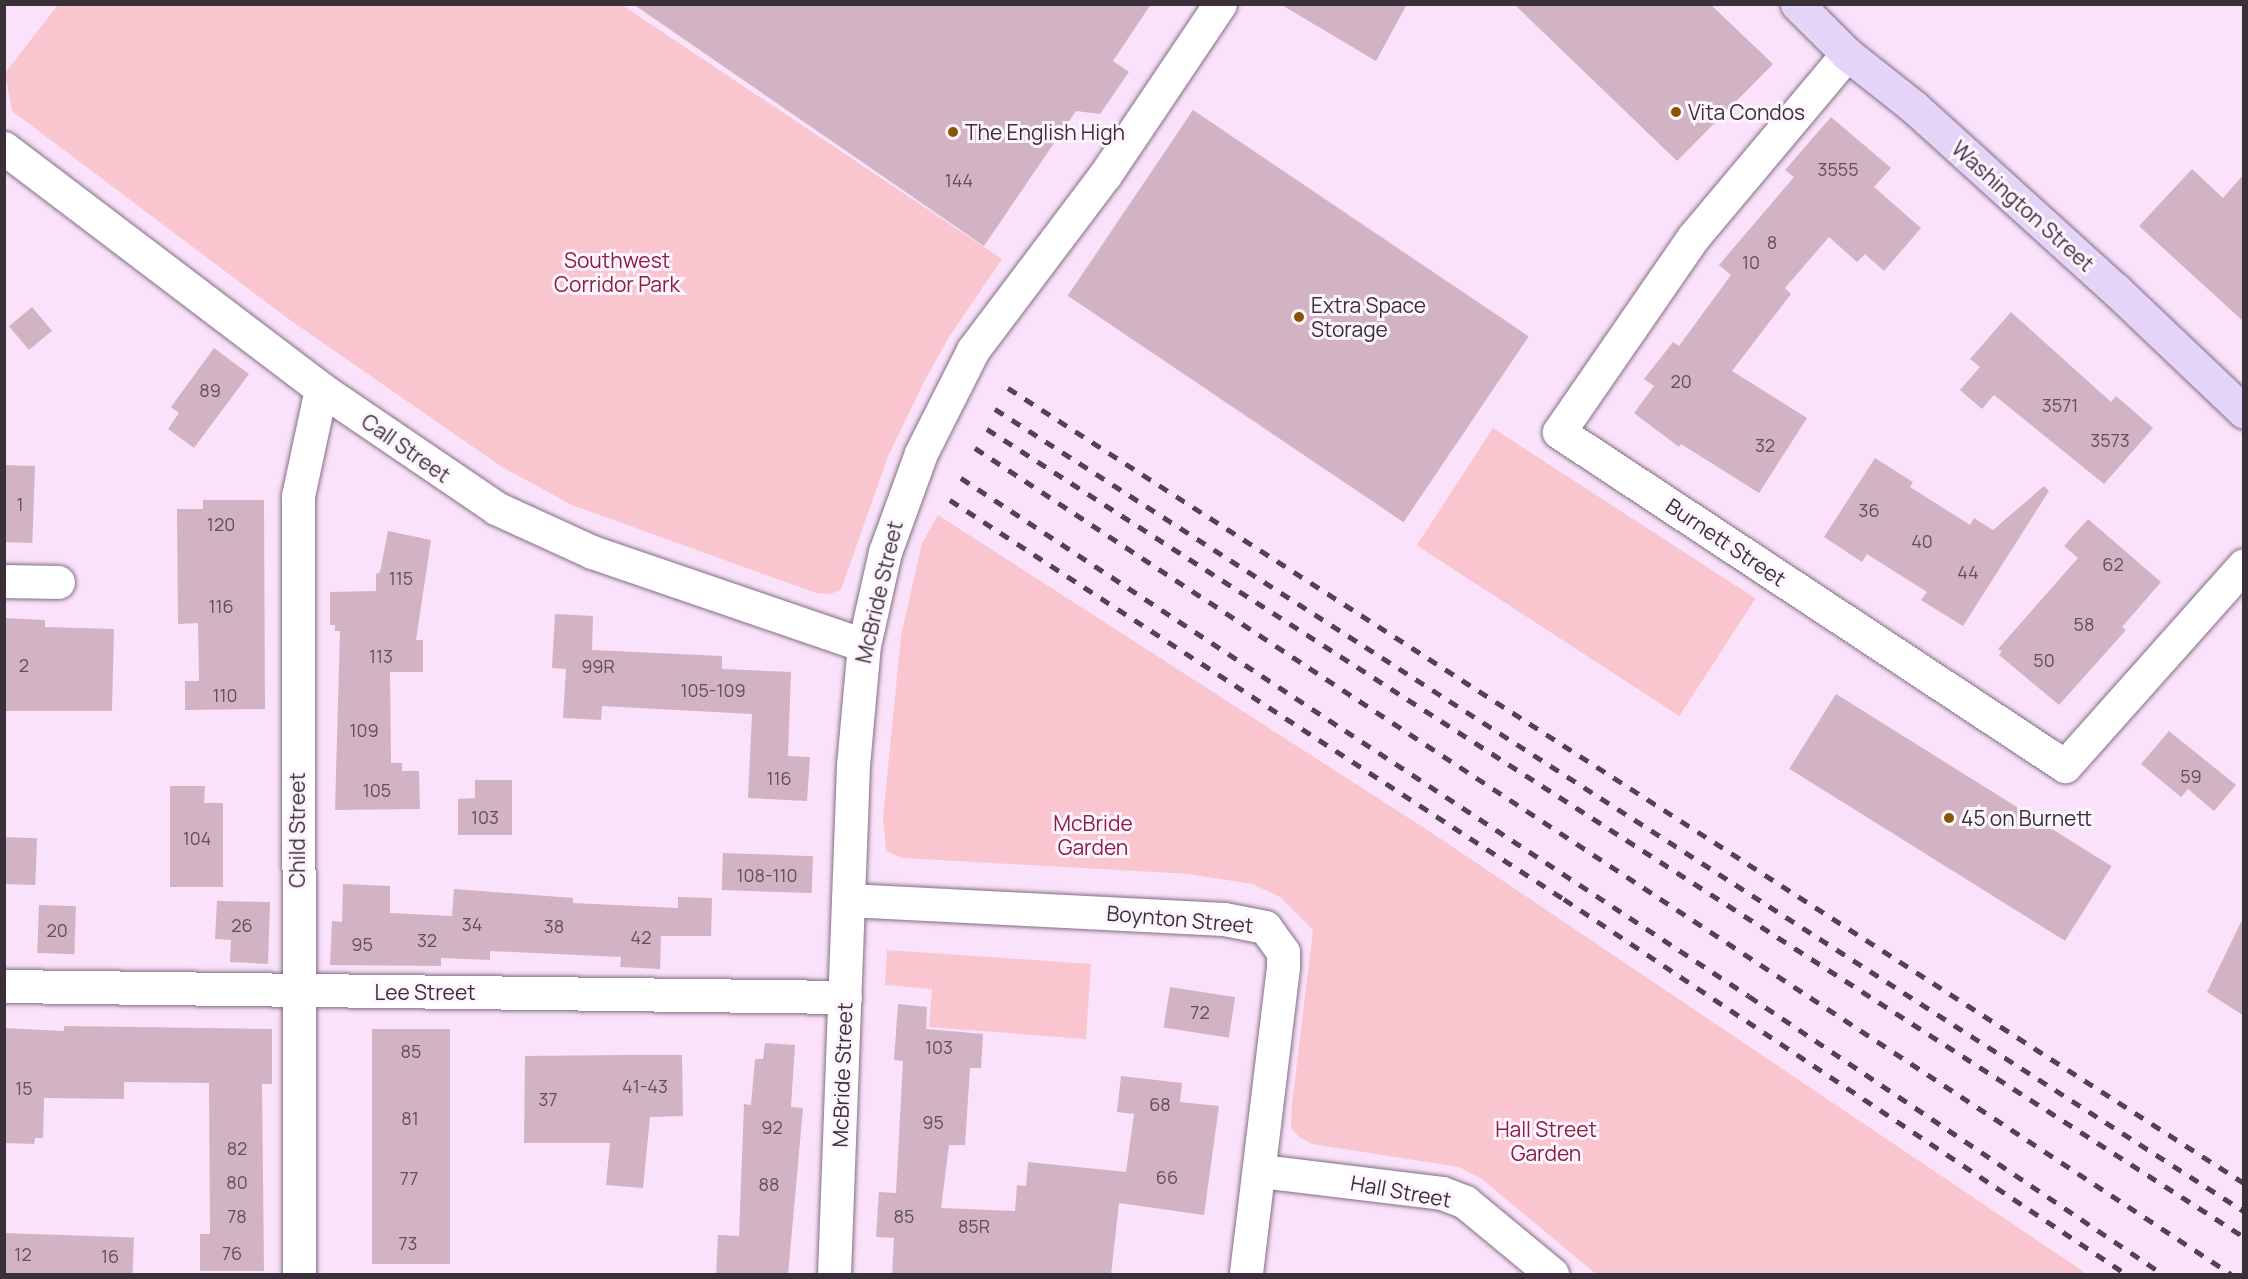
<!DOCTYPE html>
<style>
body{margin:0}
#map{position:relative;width:2248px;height:1279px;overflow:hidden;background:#fae2fa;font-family:Manrope,sans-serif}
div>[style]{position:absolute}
.green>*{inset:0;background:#f9c6cf;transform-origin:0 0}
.building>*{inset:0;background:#d2b3c3;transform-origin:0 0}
.roads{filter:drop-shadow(0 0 2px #836e84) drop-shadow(0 0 2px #836e84)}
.minor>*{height:33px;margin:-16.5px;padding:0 16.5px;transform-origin:16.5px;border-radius:16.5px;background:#fff}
.tertiary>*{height:33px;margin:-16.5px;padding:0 16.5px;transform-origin:16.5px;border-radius:16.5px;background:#fff}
.primary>*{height:33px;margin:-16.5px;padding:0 16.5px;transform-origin:16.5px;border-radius:16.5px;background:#e4d5f8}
.rail>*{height:4.5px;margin-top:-2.25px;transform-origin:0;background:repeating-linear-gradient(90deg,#4f444f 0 10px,transparent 0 20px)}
.dots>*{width:16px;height:16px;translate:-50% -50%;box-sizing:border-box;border:3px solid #fef4fe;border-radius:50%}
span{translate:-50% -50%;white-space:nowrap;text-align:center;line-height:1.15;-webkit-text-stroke:6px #fef4fe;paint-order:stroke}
.number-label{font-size:18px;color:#5f515c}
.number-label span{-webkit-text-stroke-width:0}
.poi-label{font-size:21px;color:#39303a}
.left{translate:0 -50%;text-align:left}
.street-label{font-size:21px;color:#39303a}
.park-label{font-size:21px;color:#8a1e42}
.frame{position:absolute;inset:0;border:6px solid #39303a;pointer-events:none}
</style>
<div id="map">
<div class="green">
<i style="clip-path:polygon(58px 5px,622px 5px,1002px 259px,949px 337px,924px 382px,888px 456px,841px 590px,830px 594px,816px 593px,572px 505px,502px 467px,290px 320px,12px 111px,5px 73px)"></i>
<i style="left:1493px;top:428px;width:313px;height:140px;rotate:33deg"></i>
<i style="clip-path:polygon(938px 515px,1429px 831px,2087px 1274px,1596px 1274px,1482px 1179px,1459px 1167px,1312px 1144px,1299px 1137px,1291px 1128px,1292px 1104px,1313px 930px,1280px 897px,1252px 884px,1189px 874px,903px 858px,886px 851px,883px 818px,901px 636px,922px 543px)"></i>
<i style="clip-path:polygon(887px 950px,1091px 964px,1086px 1039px,929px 1027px,932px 989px,885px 985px)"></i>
</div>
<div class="building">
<i style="clip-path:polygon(633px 4px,1151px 4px,1113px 61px,1129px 72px,1100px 114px,1076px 111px,984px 246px)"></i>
<i style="clip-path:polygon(1280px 4px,1407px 4px,1376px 61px)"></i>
<i style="clip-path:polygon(1514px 4px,1710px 4px,1773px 64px,1677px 161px)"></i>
<i style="left:1193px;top:110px;width:405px;height:224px;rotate:34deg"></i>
<i style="clip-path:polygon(1831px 117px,1891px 168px,1874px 187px,1921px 228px,1884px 271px,1865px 254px,1857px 262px,1829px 237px,1785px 288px,1791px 294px,1732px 371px,1807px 418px,1759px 493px,1681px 444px,1679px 447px,1634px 413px,1654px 386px,1644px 379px,1673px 342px,1679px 346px,1731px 275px,1719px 265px,1794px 177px,1785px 170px)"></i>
<i style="clip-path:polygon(2192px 169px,2223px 198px,2244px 174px,2244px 322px,2139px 226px)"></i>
<i style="left:32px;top:307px;width:31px;height:30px;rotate:50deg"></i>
<i style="clip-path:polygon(2011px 312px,2111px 402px,2116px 396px,2153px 428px,2104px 484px,1994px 395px,1982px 409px,1960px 390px,1980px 367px,1970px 359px)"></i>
<i style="clip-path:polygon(214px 348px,249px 374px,194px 448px,168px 429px,179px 413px,171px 407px)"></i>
<i style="clip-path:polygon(1875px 458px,1913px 482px,1910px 487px,1970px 525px,1974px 518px,1993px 530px,2044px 486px,2049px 491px,1963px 626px,1921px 600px,1927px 592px,1867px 554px,1862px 562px,1824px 537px)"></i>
<i style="left:4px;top:465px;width:31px;height:77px;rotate:2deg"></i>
<i style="clip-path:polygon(203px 500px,264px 500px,265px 709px,185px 710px,185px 681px,199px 681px,198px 623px,178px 624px,177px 509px,203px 509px)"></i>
<i style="clip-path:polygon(2088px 519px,2161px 582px,2122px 627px,2126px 630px,2059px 705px,1999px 655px,2002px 651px,1998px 649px,2078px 558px,2064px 546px)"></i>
<i style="clip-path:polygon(388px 531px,431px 540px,416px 640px,423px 640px,423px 672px,390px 672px,391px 763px,402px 763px,402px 771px,419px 771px,420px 809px,335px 810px,340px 631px,335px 631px,335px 625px,330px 625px,330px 592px,376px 591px,376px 574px,380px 572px)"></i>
<i style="clip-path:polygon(555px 614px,593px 616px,592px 650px,722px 656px,722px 669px,791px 672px,788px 756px,810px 757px,807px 801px,748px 798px,752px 714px,602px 706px,601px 720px,563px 718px,566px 669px,552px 668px)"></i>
<i style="clip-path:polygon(4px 618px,45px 620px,45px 627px,114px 629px,112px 711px,4px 711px)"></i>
<i style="left:1836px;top:694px;width:325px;height:88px;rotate:32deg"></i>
<i style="clip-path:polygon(2169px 731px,2236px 785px,2214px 811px,2188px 789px,2181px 797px,2141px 764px)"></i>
<i style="clip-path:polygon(475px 780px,512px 780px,512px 835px,458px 835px,458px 799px,475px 798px)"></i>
<i style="clip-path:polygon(170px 786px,205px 786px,204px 803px,223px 803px,223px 887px,170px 887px)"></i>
<i style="left:4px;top:837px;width:33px;height:47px;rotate:2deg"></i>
<i style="left:723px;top:853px;width:90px;height:37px;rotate:2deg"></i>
<i style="clip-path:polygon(343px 884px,390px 886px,390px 913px,452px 916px,454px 889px,573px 898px,573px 903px,678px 908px,678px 897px,712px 898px,711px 936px,661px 936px,660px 969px,620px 967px,621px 957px,490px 951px,490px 960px,441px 958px,441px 966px,330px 965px,332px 921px,342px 922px)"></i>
<i style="clip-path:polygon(217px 901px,270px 902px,268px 964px,230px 962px,231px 940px,215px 939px)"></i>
<i style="left:39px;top:905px;width:37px;height:48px;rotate:2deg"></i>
<i style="clip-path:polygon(2244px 916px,2244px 1016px,2207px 992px)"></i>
<i style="left:1170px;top:987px;width:66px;height:41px;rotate:9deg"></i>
<i style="clip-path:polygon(898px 1004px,927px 1007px,926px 1029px,983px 1034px,981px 1068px,970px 1068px,965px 1145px,949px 1145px,941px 1208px,1015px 1211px,1017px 1185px,1026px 1186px,1028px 1162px,1126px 1172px,1134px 1114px,1117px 1112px,1121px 1076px,1182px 1083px,1180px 1102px,1219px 1106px,1204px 1215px,1119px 1203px,1111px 1275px,892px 1275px,894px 1238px,876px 1237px,879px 1192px,896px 1193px,903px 1061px,894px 1060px)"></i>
<i style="clip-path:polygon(64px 1026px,272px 1029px,272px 1084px,262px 1084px,264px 1271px,200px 1271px,200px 1234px,210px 1234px,209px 1083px,124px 1082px,124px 1099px,44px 1098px,43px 1138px,35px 1138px,34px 1144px,4px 1143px,4px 1028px,64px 1031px)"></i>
<i style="left:372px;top:1029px;width:78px;height:235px"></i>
<i style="clip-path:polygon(765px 1043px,795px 1045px,791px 1107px,803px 1108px,788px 1275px,716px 1275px,718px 1235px,739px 1236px,744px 1104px,751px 1105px,755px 1059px,763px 1059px)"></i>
<i style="clip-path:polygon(625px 1055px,682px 1055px,683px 1116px,650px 1117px,643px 1188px,606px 1185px,610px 1143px,524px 1143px,525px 1056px)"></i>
<i style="left:4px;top:1233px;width:130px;height:42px;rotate:2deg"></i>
</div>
<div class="roads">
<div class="minor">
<i style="left:1847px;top:54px;width:241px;rotate:130deg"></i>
<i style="left:1692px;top:239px;width:234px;rotate:124.6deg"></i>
<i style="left:1559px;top:432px;width:606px;rotate:33.43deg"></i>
<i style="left:2065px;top:766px;width:269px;rotate:-48.3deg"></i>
<i style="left:4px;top:148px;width:398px;rotate:37.2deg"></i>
<i style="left:321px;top:389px;width:212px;rotate:34.2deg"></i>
<i style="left:496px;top:508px;width:106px;rotate:24.6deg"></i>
<i style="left:592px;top:552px;width:287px;rotate:18.9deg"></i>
<i style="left:4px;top:581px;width:54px;rotate:1.1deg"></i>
<i style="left:848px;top:900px;width:376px;rotate:2.9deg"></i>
<i style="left:1224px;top:919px;width:42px;rotate:11deg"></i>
<i style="left:1265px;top:927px;width:31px;rotate:54deg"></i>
<i style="left:1283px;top:952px;width:15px;rotate:90deg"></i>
<i style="left:1283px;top:967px;width:309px;rotate:96.9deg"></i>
<i style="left:4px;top:986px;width:841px;rotate:0.75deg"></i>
<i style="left:1261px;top:1171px;width:182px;rotate:6.9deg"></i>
<i style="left:1442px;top:1193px;width:25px;rotate:21deg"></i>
<i style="left:1465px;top:1202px;width:113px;rotate:39.6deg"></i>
<i style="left:299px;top:1274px;width:778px;rotate:-90.07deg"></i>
<i style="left:298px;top:496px;width:109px;rotate:-77.9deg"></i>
</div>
<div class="tertiary">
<i style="left:834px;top:1274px;width:509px;rotate:-87.86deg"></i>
<i style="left:853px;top:765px;width:121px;rotate:-84.8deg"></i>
<i style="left:864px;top:645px;width:95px;rotate:-77.3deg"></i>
<i style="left:885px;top:552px;width:105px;rotate:-70deg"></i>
<i style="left:921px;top:453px;width:115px;rotate:-63.2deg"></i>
<i style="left:973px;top:350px;width:219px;rotate:-53deg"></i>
<i style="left:1105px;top:175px;width:206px;rotate:-56.1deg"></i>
</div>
<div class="primary">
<i style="left:1797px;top:4px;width:71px;rotate:45deg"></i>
<i style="left:1847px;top:54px;width:85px;rotate:38.3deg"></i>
<i style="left:1914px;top:107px;width:271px;rotate:42.2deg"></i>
<i style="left:2115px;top:289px;width:178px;rotate:43.6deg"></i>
</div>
</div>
<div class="rail">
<i style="left:1008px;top:388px;width:1470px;rotate:32.75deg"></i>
<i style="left:995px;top:409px;width:1484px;rotate:32.71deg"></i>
<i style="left:987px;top:429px;width:1494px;rotate:32.73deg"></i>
<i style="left:975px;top:448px;width:1503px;rotate:33.33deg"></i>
<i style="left:961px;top:478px;width:943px;rotate:33.32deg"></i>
<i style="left:1749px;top:996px;width:499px;rotate:33.9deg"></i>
<i style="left:950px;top:500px;width:732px;rotate:33.02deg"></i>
<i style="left:1564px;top:899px;width:676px;rotate:33.71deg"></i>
</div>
<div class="dots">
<i style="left:1676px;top:112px;background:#8a5403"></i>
<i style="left:953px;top:132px;background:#8a5403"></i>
<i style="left:1299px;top:317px;background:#8a5403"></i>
<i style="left:1949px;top:818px;background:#8a5403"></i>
</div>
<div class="number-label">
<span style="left:1838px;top:169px">3555</span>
<span style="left:959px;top:180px">144</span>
<span style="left:1772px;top:242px">8</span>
<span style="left:1751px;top:262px">10</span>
<span style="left:1681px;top:381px">20</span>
<span style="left:210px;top:390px">89</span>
<span style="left:2060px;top:405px">3571</span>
<span style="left:2110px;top:440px">3573</span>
<span style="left:1765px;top:445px">32</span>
<span style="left:20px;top:504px">1</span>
<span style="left:1869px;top:510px">36</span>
<span style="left:221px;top:524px">120</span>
<span style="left:1922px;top:541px">40</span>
<span style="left:2113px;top:564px">62</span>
<span style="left:1968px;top:572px">44</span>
<span style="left:401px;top:578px">115</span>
<span style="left:221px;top:606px">116</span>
<span style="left:2084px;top:624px">58</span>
<span style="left:381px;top:656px">113</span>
<span style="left:2044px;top:660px">50</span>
<span style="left:24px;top:665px">2</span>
<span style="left:598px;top:666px">99R</span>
<span style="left:713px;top:690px">105-109</span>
<span style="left:225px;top:695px">110</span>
<span style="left:364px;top:730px">109</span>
<span style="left:2191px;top:776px">59</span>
<span style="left:779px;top:778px">116</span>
<span style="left:377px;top:790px">105</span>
<span style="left:485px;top:817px">103</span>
<span style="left:197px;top:838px">104</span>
<span style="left:767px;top:875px">108-110</span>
<span style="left:472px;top:924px">34</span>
<span style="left:242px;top:925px">26</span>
<span style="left:554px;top:926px">38</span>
<span style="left:57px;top:930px">20</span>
<span style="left:641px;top:937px">42</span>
<span style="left:427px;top:940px">32</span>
<span style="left:362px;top:944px">95</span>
<span style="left:1200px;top:1012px">72</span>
<span style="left:939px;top:1047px">103</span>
<span style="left:411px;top:1051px">85</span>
<span style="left:645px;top:1086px">41-43</span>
<span style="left:24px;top:1088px">15</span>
<span style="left:548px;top:1099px">37</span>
<span style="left:1160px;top:1104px">68</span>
<span style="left:410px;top:1118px">81</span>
<span style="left:933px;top:1122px">95</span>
<span style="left:772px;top:1127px">92</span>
<span style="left:237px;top:1148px">82</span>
<span style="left:1167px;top:1177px">66</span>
<span style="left:409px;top:1178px">77</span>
<span style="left:237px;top:1182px">80</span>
<span style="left:769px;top:1184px">88</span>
<span style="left:237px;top:1216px">78</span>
<span style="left:904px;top:1216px">85</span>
<span style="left:974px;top:1226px">85R</span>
<span style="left:408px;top:1243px">73</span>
<span style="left:232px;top:1253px">76</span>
<span style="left:23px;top:1254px">12</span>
<span style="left:110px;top:1256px">16</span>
</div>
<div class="poi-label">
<span class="left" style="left:1688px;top:112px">Vita Condos</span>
<span class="left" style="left:965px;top:132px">The English High</span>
<span class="left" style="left:1311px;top:317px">Extra Space<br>Storage</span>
<span class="left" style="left:1961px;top:818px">45 on Burnett</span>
</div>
<div class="street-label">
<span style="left:2023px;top:206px;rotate:42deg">Washington Street</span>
<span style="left:406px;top:448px;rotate:35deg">Call Street</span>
<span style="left:1726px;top:542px;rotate:34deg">Burnett Street</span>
<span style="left:879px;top:592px;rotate:-77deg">McBride Street</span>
<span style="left:297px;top:830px;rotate:-90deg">Child Street</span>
<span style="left:1180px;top:919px;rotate:5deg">Boynton Street</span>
<span style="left:425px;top:992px">Lee Street</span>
<span style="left:842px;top:1075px;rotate:-88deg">McBride Street</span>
<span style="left:1401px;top:1191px;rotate:10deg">Hall Street</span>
</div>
<div class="park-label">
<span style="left:617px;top:272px">Southwest<br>Corridor Park</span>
<span style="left:1093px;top:835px">McBride<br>Garden</span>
<span style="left:1546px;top:1141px">Hall Street<br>Garden</span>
</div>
<div class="frame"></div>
</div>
